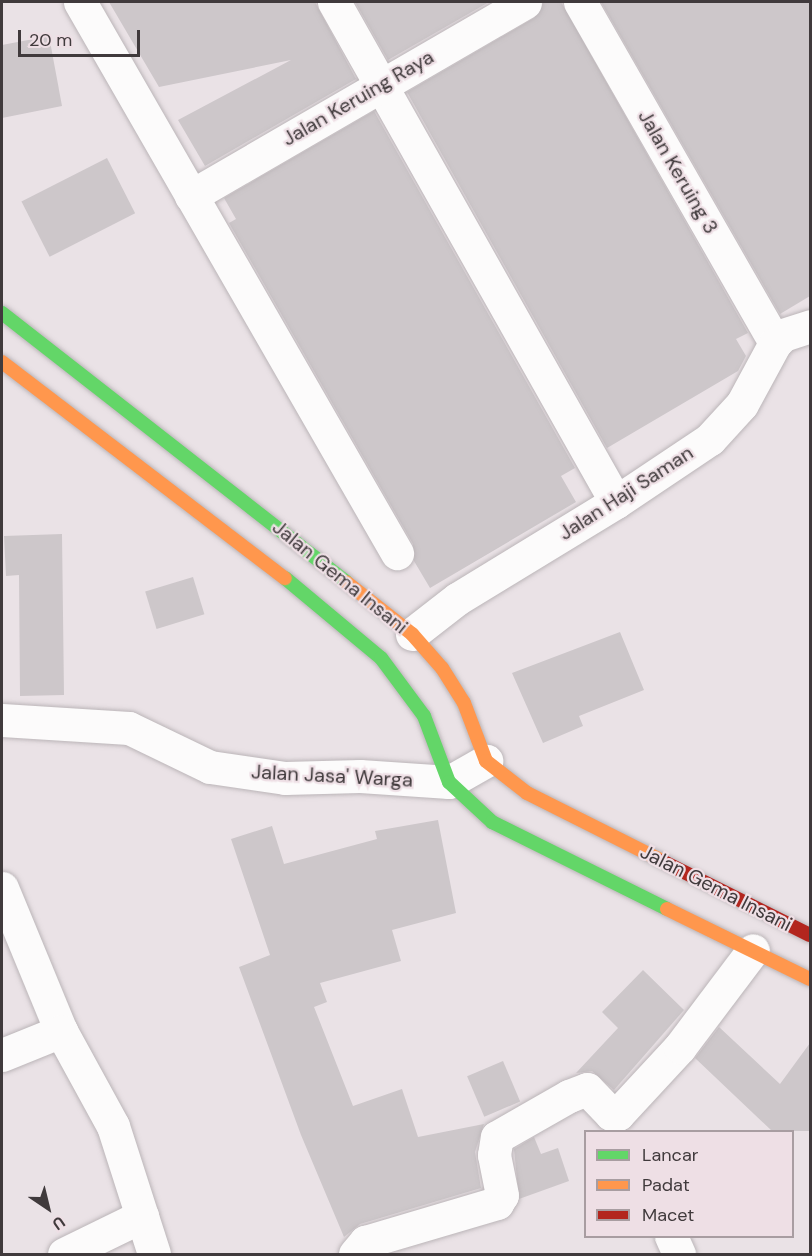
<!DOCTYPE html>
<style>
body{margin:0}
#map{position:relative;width:812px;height:1256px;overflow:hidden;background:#eae2e6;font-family:"DM Sans",sans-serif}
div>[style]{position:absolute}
.building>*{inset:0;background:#cdc7ca;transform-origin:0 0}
.roads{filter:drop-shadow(0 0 2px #bbb5b8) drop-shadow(0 0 2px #bbb5b8)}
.street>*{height:33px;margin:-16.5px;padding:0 16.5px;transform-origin:16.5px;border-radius:16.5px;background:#fcfbfb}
.fast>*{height:14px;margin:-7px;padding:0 7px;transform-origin:7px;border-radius:7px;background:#63d668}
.slow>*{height:14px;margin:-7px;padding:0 7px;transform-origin:7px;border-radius:7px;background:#ff974d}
.jam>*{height:14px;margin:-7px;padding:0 7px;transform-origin:7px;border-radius:7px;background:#b3261e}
span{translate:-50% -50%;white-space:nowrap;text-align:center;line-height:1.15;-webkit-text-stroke:4.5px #eedfe5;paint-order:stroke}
.street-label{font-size:20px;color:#403a3c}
.frame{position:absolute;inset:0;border:3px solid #403a3c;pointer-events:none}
.legend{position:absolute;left:584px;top:1130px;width:210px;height:108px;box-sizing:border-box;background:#eedfe5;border:2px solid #a89da1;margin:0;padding:8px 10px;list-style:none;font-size:18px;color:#403a3c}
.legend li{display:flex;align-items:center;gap:12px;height:30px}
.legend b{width:30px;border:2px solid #a89da1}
.north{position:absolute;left:18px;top:1178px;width:60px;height:60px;-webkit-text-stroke:4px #eedfe5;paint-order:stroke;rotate:145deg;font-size:16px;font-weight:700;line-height:24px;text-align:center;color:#403a3c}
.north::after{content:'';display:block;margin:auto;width:21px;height:27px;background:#403a3c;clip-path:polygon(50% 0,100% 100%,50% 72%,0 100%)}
.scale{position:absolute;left:18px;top:30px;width:122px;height:27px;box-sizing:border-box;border:3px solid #403a3c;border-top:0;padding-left:8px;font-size:18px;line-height:21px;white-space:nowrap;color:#403a3c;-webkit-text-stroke:4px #eedfe5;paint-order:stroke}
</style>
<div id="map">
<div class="building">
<i style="clip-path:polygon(109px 2px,315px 2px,356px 79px,205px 166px,178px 120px,291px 60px,159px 87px)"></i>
<i style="clip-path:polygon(355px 2px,489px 2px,388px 60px)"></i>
<i style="clip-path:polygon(544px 2px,561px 2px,748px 333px,736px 339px,746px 356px,738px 371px,607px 448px,407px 92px,534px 18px)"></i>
<i style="clip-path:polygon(601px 2px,810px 2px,810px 296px,780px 314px)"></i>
<i style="clip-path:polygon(49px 36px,62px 106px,2px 118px,2px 45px)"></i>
<i style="clip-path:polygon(374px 111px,575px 468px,561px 476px,576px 502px,430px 588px,414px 561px,413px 544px,229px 223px,236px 219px,224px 198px)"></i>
<i style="left:107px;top:158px;width:62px;height:96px;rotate:63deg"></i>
<i style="clip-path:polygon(62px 534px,64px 695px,20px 696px,19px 575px,6px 576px,4px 536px)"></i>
<i style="left:193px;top:577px;width:39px;height:50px;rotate:73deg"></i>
<i style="clip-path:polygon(620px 632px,644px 690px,579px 716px,583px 726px,543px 743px,512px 673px)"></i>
<i style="clip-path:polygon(438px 820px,456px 913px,392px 930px,401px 961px,320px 983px,327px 1002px,314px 1007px,353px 1106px,402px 1089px,418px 1137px,484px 1124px,475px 1152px,481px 1188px,360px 1224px,344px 1237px,301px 1135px,239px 967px,270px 955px,231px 839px,272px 826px,284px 864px,377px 839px,375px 831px)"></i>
<i style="clip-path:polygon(643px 970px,684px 1010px,614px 1090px,592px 1071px,576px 1073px,618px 1028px,602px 1012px)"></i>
<i style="clip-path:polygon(719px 1027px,780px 1084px,810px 1043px,810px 1131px,772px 1131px,695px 1058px)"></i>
<i style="left:503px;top:1061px;width:44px;height:39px;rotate:67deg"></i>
<i style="clip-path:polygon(534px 1137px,541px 1154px,558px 1148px,569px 1181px,519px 1199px,514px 1149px)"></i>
</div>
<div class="roads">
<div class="street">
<i style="left:80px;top:2px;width:636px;rotate:60.09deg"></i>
<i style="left:334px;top:2px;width:574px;rotate:60.58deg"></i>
<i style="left:580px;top:2px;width:393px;rotate:60.2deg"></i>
<i style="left:191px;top:196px;width:386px;rotate:-30.1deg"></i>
<i style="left:412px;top:634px;width:57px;rotate:-37.9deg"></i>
<i style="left:457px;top:599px;width:186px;rotate:-31.4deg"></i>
<i style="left:616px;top:502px;width:113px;rotate:-33.8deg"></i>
<i style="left:710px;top:439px;width:47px;rotate:-47.6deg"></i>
<i style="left:742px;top:404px;width:69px;rotate:-61.6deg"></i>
<i style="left:775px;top:343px;width:11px;rotate:-45deg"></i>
<i style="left:783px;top:335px;width:28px;rotate:-18deg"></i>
<i style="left:2px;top:720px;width:127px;rotate:3.6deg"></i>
<i style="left:129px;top:728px;width:90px;rotate:25.7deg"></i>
<i style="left:210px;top:767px;width:76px;rotate:8.3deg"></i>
<i style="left:285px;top:778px;width:75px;rotate:-1.5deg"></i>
<i style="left:360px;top:776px;width:89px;rotate:3.9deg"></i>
<i style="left:449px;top:782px;width:43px;rotate:-29.6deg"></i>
<i style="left:2px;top:888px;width:155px;rotate:67.6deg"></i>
<i style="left:61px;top:1031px;width:108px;rotate:61.3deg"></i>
<i style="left:113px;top:1126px;width:134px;rotate:72.2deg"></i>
<i style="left:2px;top:1055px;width:64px;rotate:-22.1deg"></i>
<i style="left:671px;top:1236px;width:20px;rotate:66deg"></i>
<i style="left:64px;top:1254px;width:87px;rotate:-26deg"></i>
<i style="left:355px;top:1254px;width:16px;rotate:-50deg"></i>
<i style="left:365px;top:1242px;width:138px;rotate:-16.5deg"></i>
<i style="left:497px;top:1203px;width:9px;rotate:-58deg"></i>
<i style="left:502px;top:1195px;width:41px;rotate:-101.3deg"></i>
<i style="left:494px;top:1155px;width:18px;rotate:-81deg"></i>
<i style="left:497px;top:1137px;width:83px;rotate:-29.7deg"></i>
<i style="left:569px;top:1096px;width:19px;rotate:-21deg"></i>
<i style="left:587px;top:1089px;width:35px;rotate:46deg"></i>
<i style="left:611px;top:1114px;width:7px"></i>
<i style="left:618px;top:1114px;width:91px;rotate:-47.2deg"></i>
<i style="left:680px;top:1047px;width:121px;rotate:-53deg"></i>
</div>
<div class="fast">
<i style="left:2px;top:313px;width:437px;rotate:38deg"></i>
<i style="left:285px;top:578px;width:125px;rotate:39.8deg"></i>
<i style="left:381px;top:658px;width:72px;rotate:53.4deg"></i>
<i style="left:424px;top:716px;width:71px;rotate:69.3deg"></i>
<i style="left:449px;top:782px;width:59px;rotate:42.9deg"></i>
<i style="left:492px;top:822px;width:195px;rotate:26.4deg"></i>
</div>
<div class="slow">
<i style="left:2px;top:362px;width:356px;rotate:37.4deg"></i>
<i style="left:346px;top:582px;width:84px;rotate:38.2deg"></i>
<i style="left:412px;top:634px;width:45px;rotate:48.6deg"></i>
<i style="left:442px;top:668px;width:41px;rotate:57.8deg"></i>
<i style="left:464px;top:703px;width:62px;rotate:69.2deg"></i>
<i style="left:486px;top:761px;width:52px;rotate:38deg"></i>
<i style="left:527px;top:793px;width:151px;rotate:26.7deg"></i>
<i style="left:667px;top:909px;width:159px;rotate:26.1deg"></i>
</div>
<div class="jam">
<i style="left:662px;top:861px;width:165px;rotate:26.6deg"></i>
</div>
</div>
<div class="street-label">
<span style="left:358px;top:98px;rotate:-30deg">Jalan Keruing Raya</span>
<span style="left:678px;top:172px;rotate:60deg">Jalan Keruing 3</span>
<span style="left:626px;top:493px;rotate:-33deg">Jalan Haji Saman</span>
<span style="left:340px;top:577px;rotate:39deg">Jalan Gema Insani</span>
<span style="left:332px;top:776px;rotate:3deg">Jalan Jasa' Warga</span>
<span style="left:716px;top:888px;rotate:27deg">Jalan Gema Insani</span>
</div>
<div class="frame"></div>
<ul class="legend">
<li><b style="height:8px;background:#63d668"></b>Lancar</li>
<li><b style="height:8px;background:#ff974d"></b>Padat</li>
<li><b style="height:8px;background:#b3261e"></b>Macet</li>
</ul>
<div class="north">U</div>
<div class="scale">20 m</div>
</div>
